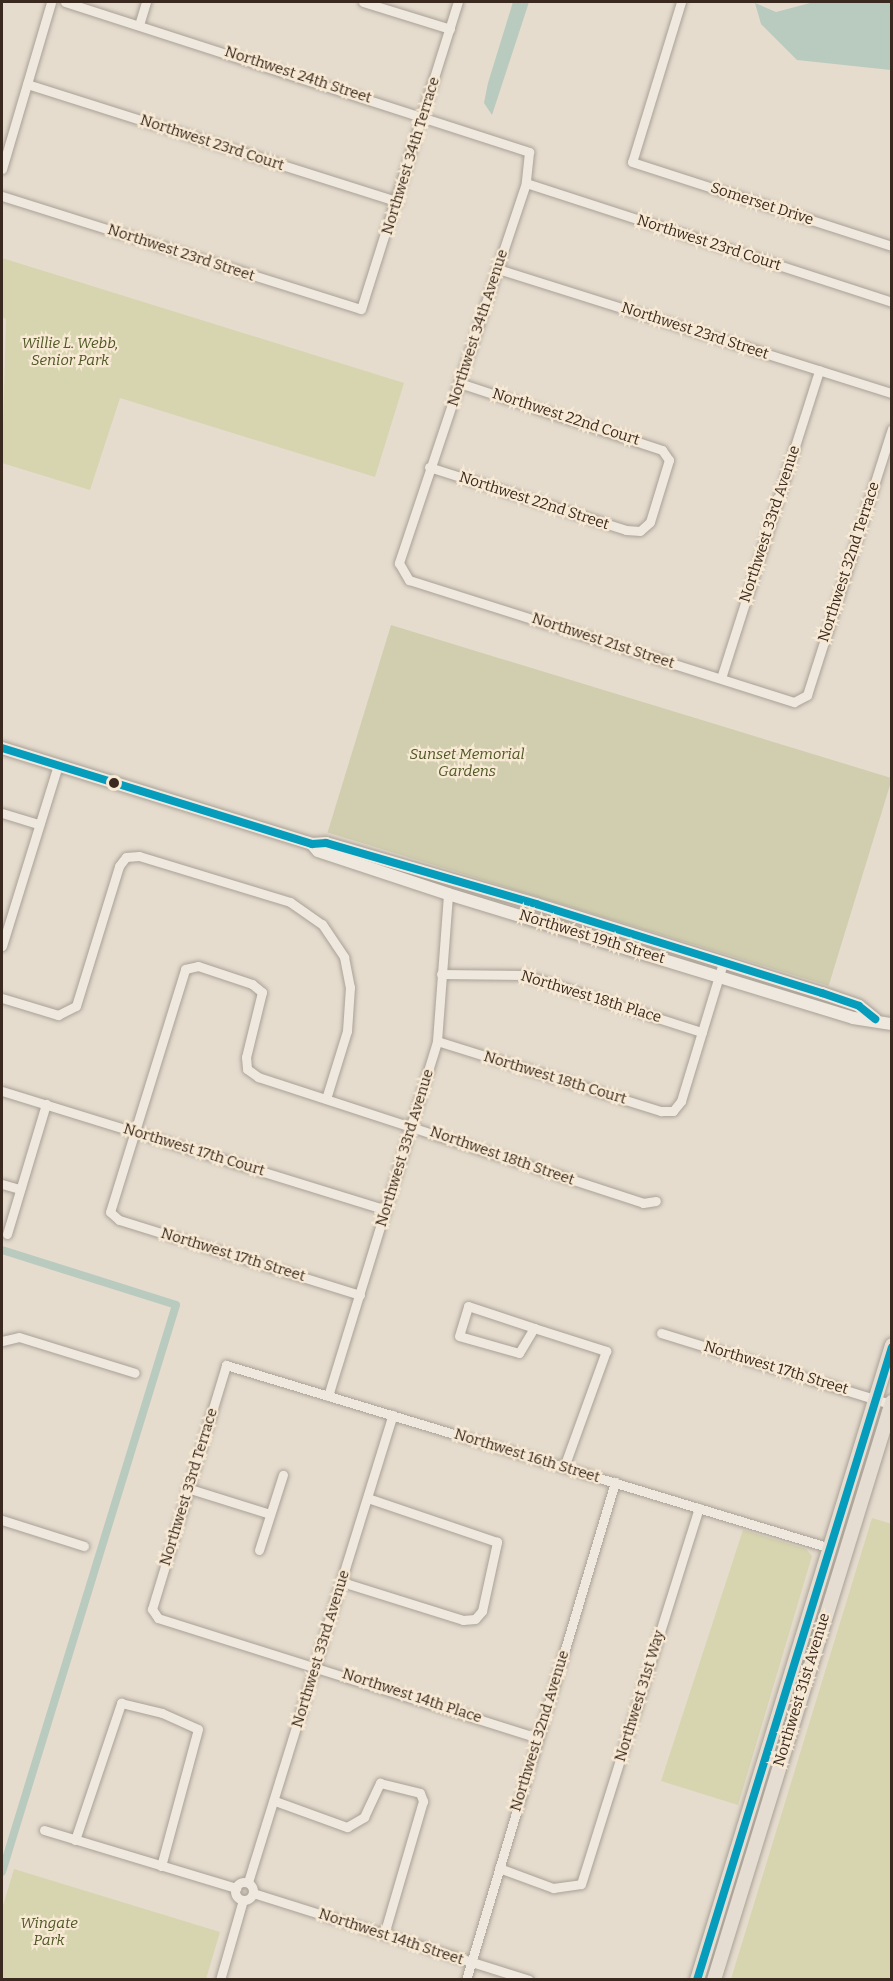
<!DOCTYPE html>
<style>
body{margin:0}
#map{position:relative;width:893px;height:1981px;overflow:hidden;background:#e5dcce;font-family:Bitter,serif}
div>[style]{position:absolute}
.green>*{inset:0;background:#d7d4b0}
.cemetery>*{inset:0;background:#d1ceaf;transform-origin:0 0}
.water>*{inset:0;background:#b9cabe}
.canal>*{height:8px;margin:-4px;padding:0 4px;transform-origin:4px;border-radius:4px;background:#b9cabe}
.roads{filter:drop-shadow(0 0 2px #aaa196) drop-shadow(0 0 2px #aaa196)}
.street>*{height:9px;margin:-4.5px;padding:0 4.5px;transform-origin:4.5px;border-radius:4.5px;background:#eee8df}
.street>.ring{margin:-4.5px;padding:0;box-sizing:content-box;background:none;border:9px solid #eee8df;border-radius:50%}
.secondary>*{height:12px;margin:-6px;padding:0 6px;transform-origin:6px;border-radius:6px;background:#eee8df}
.primary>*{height:14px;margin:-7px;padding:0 7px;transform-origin:7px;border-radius:7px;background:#e5ddd1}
.bus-1>*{height:8px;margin:-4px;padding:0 4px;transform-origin:4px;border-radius:4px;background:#069cbc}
.dots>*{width:16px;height:16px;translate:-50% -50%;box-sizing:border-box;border:3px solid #f7e9d3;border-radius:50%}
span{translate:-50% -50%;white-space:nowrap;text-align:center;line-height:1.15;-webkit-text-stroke:4.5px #f7e9d3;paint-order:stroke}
.street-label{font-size:15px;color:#3a291e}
.park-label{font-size:15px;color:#4f5724;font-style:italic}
.frame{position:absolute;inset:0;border:3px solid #3a291e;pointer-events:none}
</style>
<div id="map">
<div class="green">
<i style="clip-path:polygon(2px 258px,404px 383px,375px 477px,120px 398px,90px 490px,2px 463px,6px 319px,2px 317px)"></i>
<i style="clip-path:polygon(872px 1518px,892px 1524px,891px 1979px,731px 1979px)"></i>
<i style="clip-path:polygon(743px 1530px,806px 1549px,812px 1556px,738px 1805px,661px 1781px)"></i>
<i style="clip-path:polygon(14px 1869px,220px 1932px,206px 1979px,2px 1979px,2px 1909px)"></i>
</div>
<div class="cemetery">
<i style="left:391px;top:625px;width:524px;height:217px;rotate:17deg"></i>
</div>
<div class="water">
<i style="clip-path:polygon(513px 2px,529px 2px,492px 115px,484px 103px,488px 83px)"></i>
<i style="clip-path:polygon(814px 2px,891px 2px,891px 70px,797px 60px,761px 24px,755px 3px,776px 12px)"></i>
</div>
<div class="canal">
<i style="left:2px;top:1250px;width:182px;rotate:17.5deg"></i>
<i style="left:176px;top:1305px;width:593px;rotate:107.06deg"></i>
</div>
<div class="roads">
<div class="street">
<i style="left:65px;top:2px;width:488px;rotate:17.9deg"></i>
<i style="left:529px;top:152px;width:31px;rotate:96deg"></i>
<i style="left:526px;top:183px;width:401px;rotate:108.5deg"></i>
<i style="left:399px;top:563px;width:20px;rotate:60deg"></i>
<i style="left:409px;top:580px;width:404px;rotate:17.6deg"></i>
<i style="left:794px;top:702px;width:15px;rotate:-28deg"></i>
<i style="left:807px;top:695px;width:279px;rotate:-72.3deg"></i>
<i style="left:363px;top:2px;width:91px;rotate:17.2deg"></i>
<i style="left:681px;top:2px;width:167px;rotate:107deg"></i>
<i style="left:632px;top:162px;width:273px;rotate:17.9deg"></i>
<i style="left:139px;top:25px;width:24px;rotate:-73deg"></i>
<i style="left:27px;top:84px;width:389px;rotate:17.6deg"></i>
<i style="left:2px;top:169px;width:174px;rotate:-73.6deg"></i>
<i style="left:526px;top:183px;width:385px;rotate:18deg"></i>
<i style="left:2px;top:196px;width:376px;rotate:17.5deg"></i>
<i style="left:361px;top:309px;width:322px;rotate:-72.5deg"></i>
<i style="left:498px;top:269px;width:413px;rotate:17.5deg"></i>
<i style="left:429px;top:467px;width:207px;rotate:17.7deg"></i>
<i style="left:626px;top:530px;width:14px;rotate:4deg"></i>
<i style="left:640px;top:531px;width:13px;rotate:-42deg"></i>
<i style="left:650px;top:522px;width:65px;rotate:-73deg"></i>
<i style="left:669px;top:460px;width:12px;rotate:-125deg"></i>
<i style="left:662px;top:450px;width:211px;rotate:-161.7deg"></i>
<i style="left:721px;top:678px;width:323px;rotate:-72.3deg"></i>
<i style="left:2px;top:813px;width:39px;rotate:17deg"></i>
<i style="left:2px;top:946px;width:189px;rotate:-72.8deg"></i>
<i style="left:441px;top:974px;width:83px;rotate:0.7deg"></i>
<i style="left:524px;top:975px;width:187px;rotate:17.8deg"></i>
<i style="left:2px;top:998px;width:59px;rotate:16.9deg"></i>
<i style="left:58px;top:1015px;width:20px;rotate:-27deg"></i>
<i style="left:76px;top:1006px;width:146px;rotate:-72.9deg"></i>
<i style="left:119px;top:866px;width:11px;rotate:-52deg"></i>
<i style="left:126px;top:857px;width:13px;rotate:-4deg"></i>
<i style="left:139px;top:856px;width:158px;rotate:16.9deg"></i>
<i style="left:290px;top:902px;width:39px;rotate:35deg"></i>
<i style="left:322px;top:924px;width:40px;rotate:56deg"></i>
<i style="left:344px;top:957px;width:31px;rotate:79deg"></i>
<i style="left:350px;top:987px;width:44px;rotate:93.9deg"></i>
<i style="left:347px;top:1031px;width:71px;rotate:107.2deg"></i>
<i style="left:437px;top:1041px;width:235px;rotate:17.4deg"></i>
<i style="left:661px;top:1111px;width:12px"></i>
<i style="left:673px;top:1111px;width:13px;rotate:-51deg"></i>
<i style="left:681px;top:1101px;width:144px;rotate:-73.1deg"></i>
<i style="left:2px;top:1091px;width:402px;rotate:17.2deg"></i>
<i style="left:2px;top:1184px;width:19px;rotate:16deg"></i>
<i style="left:7px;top:1234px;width:136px;rotate:-73.3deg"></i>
<i style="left:360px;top:1295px;width:252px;rotate:-162.7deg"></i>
<i style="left:119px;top:1220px;width:12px;rotate:-138deg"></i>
<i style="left:110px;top:1212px;width:254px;rotate:-72.8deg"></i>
<i style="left:185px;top:969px;width:13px;rotate:-13deg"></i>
<i style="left:198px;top:966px;width:57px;rotate:18.4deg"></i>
<i style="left:252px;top:984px;width:13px;rotate:39deg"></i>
<i style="left:262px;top:992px;width:67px;rotate:103.8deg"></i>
<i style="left:246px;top:1057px;width:12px;rotate:85deg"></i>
<i style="left:247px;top:1069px;width:14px;rotate:36deg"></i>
<i style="left:258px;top:1077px;width:405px;rotate:18.1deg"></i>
<i style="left:643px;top:1203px;width:13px;rotate:-9deg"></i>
<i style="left:468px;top:1306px;width:70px;rotate:18.4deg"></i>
<i style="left:534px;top:1328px;width:29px;rotate:121deg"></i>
<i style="left:519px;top:1353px;width:62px;rotate:-164.2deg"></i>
<i style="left:459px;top:1336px;width:31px;rotate:-73deg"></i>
<i style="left:534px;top:1328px;width:76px;rotate:17.7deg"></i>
<i style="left:606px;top:1351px;width:123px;rotate:109.9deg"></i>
<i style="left:661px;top:1333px;width:241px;rotate:17.2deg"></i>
<i style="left:2px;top:1341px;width:17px;rotate:-13deg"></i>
<i style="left:19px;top:1337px;width:121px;rotate:17.2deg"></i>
<i style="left:328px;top:1396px;width:371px;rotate:-72.9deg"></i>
<i style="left:437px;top:1041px;width:147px;rotate:-85.7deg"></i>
<i style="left:187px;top:1488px;width:87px;rotate:17.4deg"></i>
<i style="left:2px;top:1520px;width:86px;rotate:17.6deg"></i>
<i style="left:259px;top:1550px;width:79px;rotate:-72.3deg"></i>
<i style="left:342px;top:1582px;width:127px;rotate:17.4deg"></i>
<i style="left:463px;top:1620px;width:12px;rotate:-5deg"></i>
<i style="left:475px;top:1619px;width:11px;rotate:-49deg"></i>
<i style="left:482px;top:1611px;width:71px;rotate:-77.7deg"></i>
<i style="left:497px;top:1542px;width:136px;rotate:-161.2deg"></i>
<i style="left:538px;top:1738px;width:398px;rotate:-162.5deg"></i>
<i style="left:158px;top:1618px;width:11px;rotate:-124deg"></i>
<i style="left:152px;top:1609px;width:255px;rotate:-73.1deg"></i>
<i style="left:226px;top:1365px;width:628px;rotate:16.85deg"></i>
<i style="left:275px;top:1801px;width:77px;rotate:19.9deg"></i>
<i style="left:347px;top:1827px;width:20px;rotate:-30deg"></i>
<i style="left:364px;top:1817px;width:38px;rotate:-65deg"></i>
<i style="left:380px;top:1783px;width:41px;rotate:14deg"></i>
<i style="left:420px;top:1793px;width:9px;rotate:69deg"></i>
<i style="left:423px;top:1801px;width:139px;rotate:106.3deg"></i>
<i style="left:44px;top:1830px;width:201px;rotate:16.8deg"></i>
<i style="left:75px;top:1840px;width:145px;rotate:-71.4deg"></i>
<i style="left:121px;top:1703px;width:42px;rotate:13.7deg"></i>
<i style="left:162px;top:1713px;width:39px;rotate:24deg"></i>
<i style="left:198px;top:1729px;width:142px;rotate:105.1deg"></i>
<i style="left:499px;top:1868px;width:58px;rotate:20.3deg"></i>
<i style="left:553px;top:1888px;width:28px;rotate:-8deg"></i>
<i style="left:581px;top:1884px;width:394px;rotate:-72.6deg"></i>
<i class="ring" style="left:235px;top:1882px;width:9px;height:9px"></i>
<i style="left:248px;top:1882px;width:489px;rotate:-72.8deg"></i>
<i style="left:253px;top:1893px;width:289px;rotate:17.5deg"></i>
<i style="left:220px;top:1980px;width:83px;rotate:-74deg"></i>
<i style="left:466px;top:1980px;width:520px;rotate:-73.34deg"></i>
</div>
<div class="secondary">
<i style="left:2px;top:748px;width:325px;rotate:17.2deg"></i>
<i style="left:312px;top:844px;width:14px;rotate:-4deg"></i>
<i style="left:326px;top:843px;width:219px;rotate:16.2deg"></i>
<i style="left:536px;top:904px;width:300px;rotate:17.3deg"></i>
<i style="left:822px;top:993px;width:39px;rotate:19deg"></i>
<i style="left:859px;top:1006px;width:21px;rotate:39deg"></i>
<i style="left:312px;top:844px;width:9px;rotate:49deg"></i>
<i style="left:318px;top:851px;width:137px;rotate:18.3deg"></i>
<i style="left:448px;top:894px;width:424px;rotate:17deg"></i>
<i style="left:853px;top:1018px;width:39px;rotate:9deg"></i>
</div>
<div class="primary">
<i style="left:697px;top:1980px;width:664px;rotate:-72.93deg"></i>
<i style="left:714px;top:1980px;width:605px;rotate:-72.88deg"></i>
</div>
</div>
<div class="bus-1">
<i style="left:2px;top:748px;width:325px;rotate:17.2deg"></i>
<i style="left:312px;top:844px;width:14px;rotate:-4deg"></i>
<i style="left:326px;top:843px;width:219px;rotate:16.2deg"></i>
<i style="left:536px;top:904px;width:300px;rotate:17.3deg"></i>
<i style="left:822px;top:993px;width:39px;rotate:19deg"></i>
<i style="left:859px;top:1006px;width:21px;rotate:39deg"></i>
<i style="left:697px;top:1980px;width:662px;rotate:-72.88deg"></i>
</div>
<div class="dots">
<i style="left:114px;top:783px;background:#3a291e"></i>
</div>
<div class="street-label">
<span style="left:298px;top:75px;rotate:18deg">Northwest 24th Street</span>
<span style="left:212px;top:143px;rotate:18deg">Northwest 23rd Court</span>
<span style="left:411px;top:156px;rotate:-73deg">Northwest 34th Terrace</span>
<span style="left:762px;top:204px;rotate:18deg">Somerset Drive</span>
<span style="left:709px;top:243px;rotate:18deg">Northwest 23rd Court</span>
<span style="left:181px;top:253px;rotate:18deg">Northwest 23rd Street</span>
<span style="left:478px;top:328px;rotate:-72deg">Northwest 34th Avenue</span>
<span style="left:695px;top:331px;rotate:18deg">Northwest 23rd Street</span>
<span style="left:566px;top:417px;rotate:18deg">Northwest 22nd Court</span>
<span style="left:534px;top:501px;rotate:18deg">Northwest 22nd Street</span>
<span style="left:770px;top:524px;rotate:-72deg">Northwest 33rd Avenue</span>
<span style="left:849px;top:562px;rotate:-72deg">Northwest 32nd Terrace</span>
<span style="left:603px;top:641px;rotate:18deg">Northwest 21st Street</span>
<span style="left:592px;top:937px;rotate:17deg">Northwest 19th Street</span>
<span style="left:591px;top:997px;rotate:17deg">Northwest 18th Place</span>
<span style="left:555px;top:1078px;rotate:17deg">Northwest 18th Court</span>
<span style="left:405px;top:1148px;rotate:-73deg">Northwest 33rd Avenue</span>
<span style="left:194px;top:1150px;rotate:17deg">Northwest 17th Court</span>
<span style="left:502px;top:1156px;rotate:19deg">Northwest 18th Street</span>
<span style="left:233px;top:1255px;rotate:17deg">Northwest 17th Street</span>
<span style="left:776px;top:1368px;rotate:17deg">Northwest 17th Street</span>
<span style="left:527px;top:1456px;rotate:17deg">Northwest 16th Street</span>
<span style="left:189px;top:1487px;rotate:-73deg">Northwest 33rd Terrace</span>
<span style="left:321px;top:1649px;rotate:-73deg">Northwest 33rd Avenue</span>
<span style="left:802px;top:1690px;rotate:-73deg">Northwest 31st Avenue</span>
<span style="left:412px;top:1696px;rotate:18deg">Northwest 14th Place</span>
<span style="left:640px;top:1696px;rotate:-73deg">Northwest 31st Way</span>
<span style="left:540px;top:1731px;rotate:-73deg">Northwest 32nd Avenue</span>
<span style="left:391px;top:1937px;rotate:18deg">Northwest 14th Street</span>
</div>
<div class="park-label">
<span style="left:70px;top:352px">Willie L. Webb,<br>Senior Park</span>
<span style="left:467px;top:763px">Sunset Memorial<br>Gardens</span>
<span style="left:49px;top:1932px">Wingate<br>Park</span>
</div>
<div class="frame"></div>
</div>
